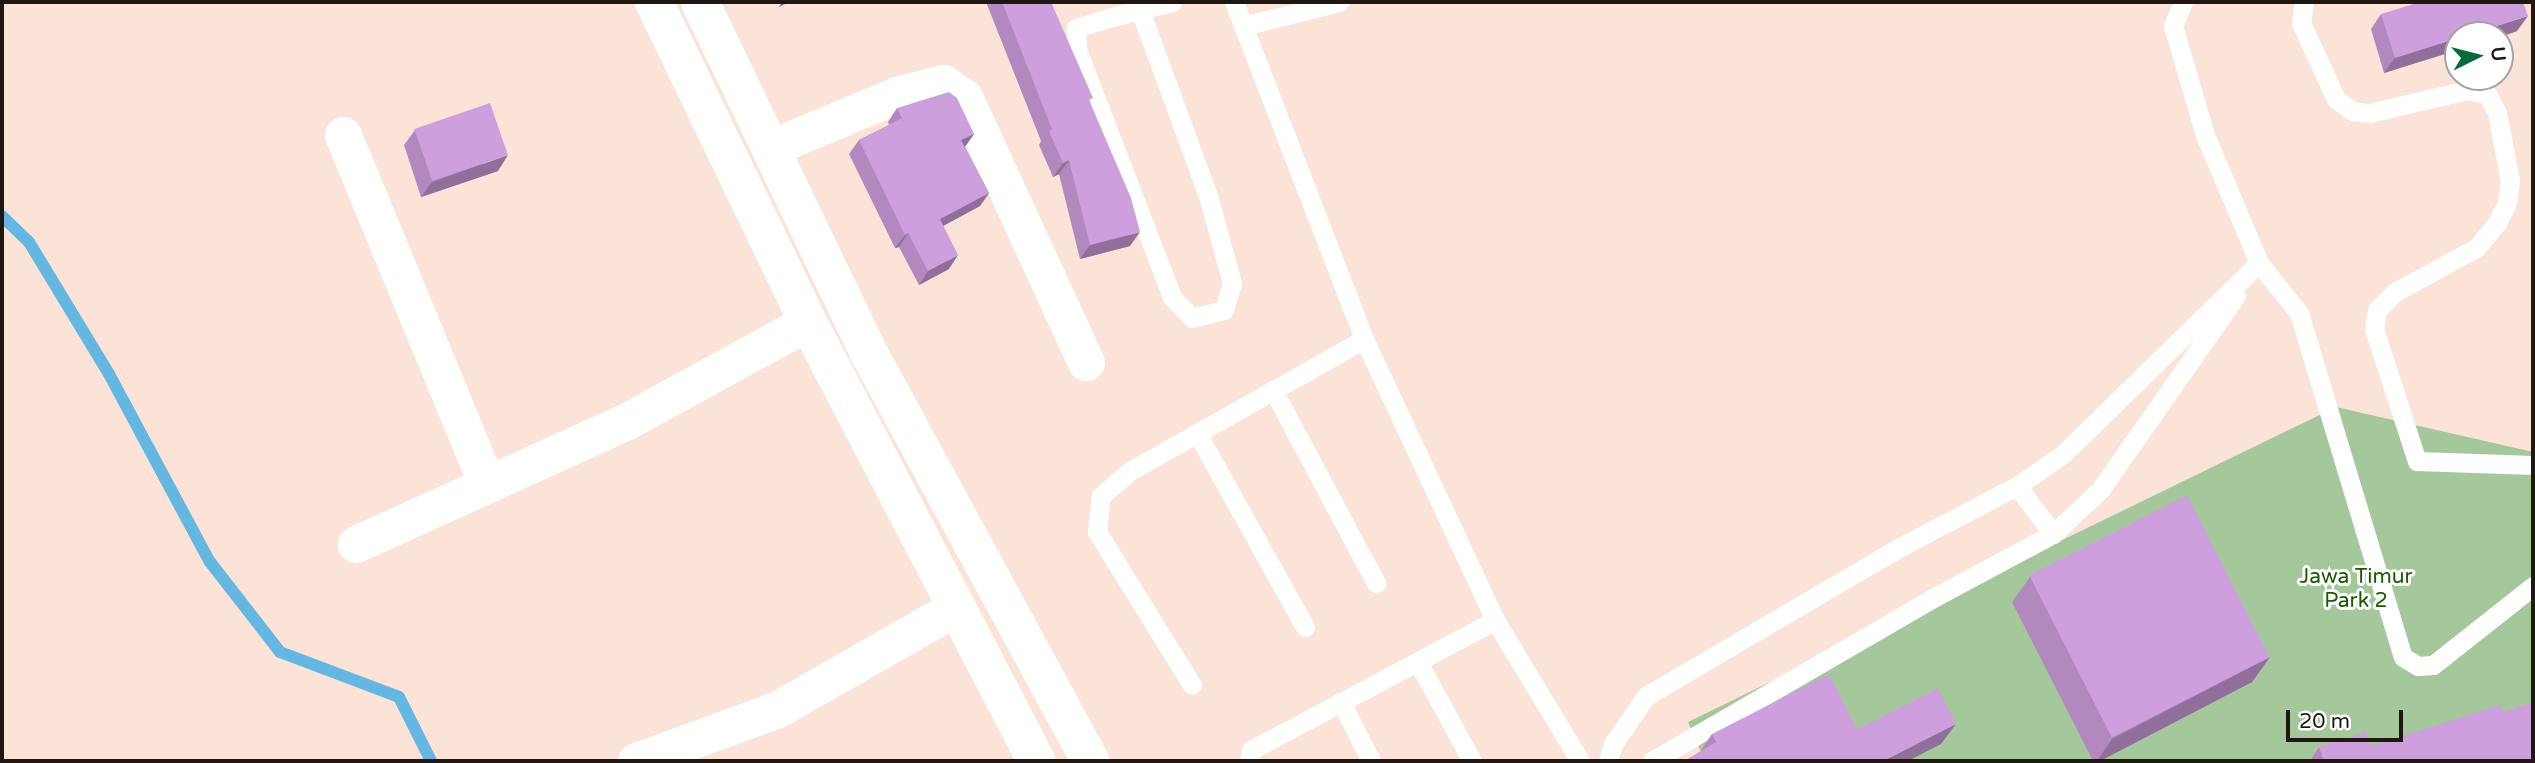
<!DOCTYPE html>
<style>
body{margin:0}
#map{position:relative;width:2535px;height:763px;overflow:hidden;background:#fce3d8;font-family:"Varela Round",sans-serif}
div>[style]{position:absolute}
.green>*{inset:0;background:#a5c79c}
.stream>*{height:12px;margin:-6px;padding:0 6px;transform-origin:6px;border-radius:6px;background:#66b6e2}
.service>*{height:19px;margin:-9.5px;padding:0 9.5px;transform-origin:9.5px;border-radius:9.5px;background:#fff}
.minor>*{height:37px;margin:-18.5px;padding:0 18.5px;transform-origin:18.5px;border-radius:18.5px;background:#fff}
.tertiary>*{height:38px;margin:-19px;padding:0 19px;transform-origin:19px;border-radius:19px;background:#fff}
.wall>*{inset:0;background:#b189be}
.shaded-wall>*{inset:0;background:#906f9b}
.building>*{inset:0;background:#ce9fdd;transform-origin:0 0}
span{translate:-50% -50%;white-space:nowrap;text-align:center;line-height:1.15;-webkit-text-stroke:6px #fff;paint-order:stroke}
.park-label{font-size:21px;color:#1a5a00}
.frame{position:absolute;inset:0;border:4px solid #201713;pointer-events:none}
.north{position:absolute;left:2444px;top:21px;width:70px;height:70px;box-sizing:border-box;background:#fff;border:2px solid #a6a2a1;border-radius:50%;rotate:84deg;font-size:19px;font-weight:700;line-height:28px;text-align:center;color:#201713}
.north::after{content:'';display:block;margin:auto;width:24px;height:32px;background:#08693d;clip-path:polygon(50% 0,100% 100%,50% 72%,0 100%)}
.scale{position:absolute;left:2286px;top:710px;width:117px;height:32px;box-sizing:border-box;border:4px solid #201713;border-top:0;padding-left:9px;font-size:21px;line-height:24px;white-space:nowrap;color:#201713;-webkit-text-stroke:5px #fff;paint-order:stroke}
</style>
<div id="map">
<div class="green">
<i style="clip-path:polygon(2336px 407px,2533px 452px,2533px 761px,1687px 761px,1701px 752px,1688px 722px)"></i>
</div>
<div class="stream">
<i style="left:2px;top:216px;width:37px;rotate:44deg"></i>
<i style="left:29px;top:242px;width:154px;rotate:58.8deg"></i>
<i style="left:109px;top:374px;width:213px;rotate:61.8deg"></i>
<i style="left:210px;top:562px;width:114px;rotate:52.1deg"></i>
<i style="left:280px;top:652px;width:127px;rotate:20.7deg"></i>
<i style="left:399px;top:697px;width:72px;rotate:63.4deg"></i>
</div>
<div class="service">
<i style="left:1234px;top:2px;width:361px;rotate:68.9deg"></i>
<i style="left:1364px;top:339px;width:310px;rotate:65deg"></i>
<i style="left:1495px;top:620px;width:165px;rotate:58.9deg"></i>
<i style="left:2183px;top:2px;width:26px;rotate:113deg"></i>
<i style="left:2173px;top:26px;width:114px;rotate:73.6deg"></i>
<i style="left:2205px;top:135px;width:139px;rotate:67.1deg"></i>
<i style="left:2259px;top:263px;width:64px;rotate:51.3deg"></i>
<i style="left:2299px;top:313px;width:359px;rotate:73.2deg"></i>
<i style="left:2403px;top:657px;width:17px;rotate:31deg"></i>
<i style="left:2418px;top:666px;width:15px;rotate:-4deg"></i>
<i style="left:2433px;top:665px;width:127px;rotate:-38.3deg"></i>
<i style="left:2304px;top:2px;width:21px;rotate:98deg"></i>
<i style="left:2301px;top:23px;width:84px;rotate:65.3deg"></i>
<i style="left:2336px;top:99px;width:20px;rotate:37deg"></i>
<i style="left:2352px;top:111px;width:17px;rotate:7deg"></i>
<i style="left:2369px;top:113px;width:101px;rotate:-13.2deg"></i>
<i style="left:2467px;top:90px;width:20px;rotate:11deg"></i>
<i style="left:2487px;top:94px;width:21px;rotate:62deg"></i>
<i style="left:2497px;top:113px;width:69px;rotate:79.2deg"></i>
<i style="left:2510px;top:181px;width:22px;rotate:98deg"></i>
<i style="left:2507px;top:203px;width:22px;rotate:117deg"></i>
<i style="left:2497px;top:223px;width:33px;rotate:130deg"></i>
<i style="left:2476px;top:248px;width:92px;rotate:151.5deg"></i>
<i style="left:2395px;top:292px;width:25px;rotate:135deg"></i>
<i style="left:2377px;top:310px;width:19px;rotate:99deg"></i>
<i style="left:2374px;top:329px;width:139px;rotate:72deg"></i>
<i style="left:2417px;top:461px;width:116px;rotate:2deg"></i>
<i style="left:1140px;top:10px;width:201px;rotate:69.9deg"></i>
<i style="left:1209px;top:199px;width:87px;rotate:74.7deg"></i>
<i style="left:1232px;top:283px;width:28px;rotate:107deg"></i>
<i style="left:1224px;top:310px;width:33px;rotate:166deg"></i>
<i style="left:1192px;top:318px;width:29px;rotate:-134deg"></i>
<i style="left:1172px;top:297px;width:265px;rotate:-111deg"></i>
<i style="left:1077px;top:50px;width:22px;rotate:-93deg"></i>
<i style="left:1076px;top:28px;width:38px;rotate:-17deg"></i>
<i style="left:1112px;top:17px;width:62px;rotate:-14deg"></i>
<i style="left:1243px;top:26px;width:99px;rotate:-14deg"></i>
<i style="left:1273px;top:390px;width:219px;rotate:61.9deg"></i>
<i style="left:1197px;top:433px;width:222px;rotate:60.9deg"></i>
<i style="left:2017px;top:486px;width:60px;rotate:53.1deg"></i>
<i style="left:1418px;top:662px;width:113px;rotate:61.4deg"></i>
<i style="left:1192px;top:685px;width:180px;rotate:-121.8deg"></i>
<i style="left:1097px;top:532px;width:36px;rotate:-84deg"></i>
<i style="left:1101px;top:496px;width:38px;rotate:-41deg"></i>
<i style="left:1130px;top:471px;width:269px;rotate:-29.4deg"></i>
<i style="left:1341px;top:702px;width:66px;rotate:63deg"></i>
<i style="left:1249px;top:761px;width:11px;rotate:-80deg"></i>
<i style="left:1251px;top:750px;width:276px;rotate:-28deg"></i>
<i style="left:1608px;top:761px;width:18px;rotate:-74deg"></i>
<i style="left:1613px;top:744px;width:58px;rotate:-55.5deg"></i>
<i style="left:1646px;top:696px;width:297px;rotate:-30.4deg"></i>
<i style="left:1902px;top:546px;width:130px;rotate:-27.6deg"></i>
<i style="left:2017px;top:486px;width:56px;rotate:-34.8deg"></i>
<i style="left:2063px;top:454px;width:274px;rotate:-44.3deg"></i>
<i style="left:1652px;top:761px;width:325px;rotate:-30.1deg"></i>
<i style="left:1933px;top:598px;width:136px;rotate:-28.1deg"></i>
<i style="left:2053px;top:534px;width:64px;rotate:-43.1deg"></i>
<i style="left:2100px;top:490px;width:237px;rotate:-55deg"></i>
</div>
<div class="minor">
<i style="left:343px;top:135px;width:378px;rotate:67.6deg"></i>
<i style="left:770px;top:148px;width:138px;rotate:-22.7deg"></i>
<i style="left:897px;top:95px;width:48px;rotate:-14.6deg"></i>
<i style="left:943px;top:83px;width:25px;rotate:34deg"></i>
<i style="left:964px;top:97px;width:292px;rotate:65.3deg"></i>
<i style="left:356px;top:544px;width:298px;rotate:-24.4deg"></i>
<i style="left:627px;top:421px;width:206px;rotate:-28.7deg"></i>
<i style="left:636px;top:761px;width:151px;rotate:-20.1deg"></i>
<i style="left:778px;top:709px;width:206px;rotate:-29.7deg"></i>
</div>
<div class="tertiary">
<i style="left:654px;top:2px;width:355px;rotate:64.3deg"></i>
<i style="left:808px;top:322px;width:495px;rotate:62.5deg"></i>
<i style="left:700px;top:2px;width:392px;rotate:64.3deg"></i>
<i style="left:870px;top:355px;width:462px;rotate:61.5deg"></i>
</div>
<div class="wall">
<i style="clip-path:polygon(986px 2px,1051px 2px,1090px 102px,1130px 246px,1080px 259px,1059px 174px,1053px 177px,1039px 145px,1041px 141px)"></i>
<i style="clip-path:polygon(2381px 14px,2517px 31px,2500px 37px,2500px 35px,2384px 73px,2371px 29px)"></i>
<i style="clip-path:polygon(897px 108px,974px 134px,965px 147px,989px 193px,980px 206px,943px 226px,949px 269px,919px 285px,899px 247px,895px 248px,849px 154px,859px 140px,889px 125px,888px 122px)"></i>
<i style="clip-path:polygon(415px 130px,498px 171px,421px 197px,404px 145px)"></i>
<i style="clip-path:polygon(2030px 577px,2270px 657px,2252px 682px,2100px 761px,2093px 761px,2012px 602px)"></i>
<i style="clip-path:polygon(2503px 712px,2533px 761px,2310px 761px,2319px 747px,2371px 746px)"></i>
<i style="clip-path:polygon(1857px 729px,1941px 744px,1700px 752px,1712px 734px)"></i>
</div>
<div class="shaded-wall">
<i style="clip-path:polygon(782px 2px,789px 2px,779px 7px)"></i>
<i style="clip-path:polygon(2528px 16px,2517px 31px,2500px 37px,2500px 35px,2468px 35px)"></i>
<i style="clip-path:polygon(2458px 38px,2458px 50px,2384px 73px,2395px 58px)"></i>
<i style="clip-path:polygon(974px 134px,964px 148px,961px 140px)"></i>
<i style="clip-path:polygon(508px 155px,498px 171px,421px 197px,432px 182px)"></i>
<i style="clip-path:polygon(1069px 160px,1059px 174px,1053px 177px,1063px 163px)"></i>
<i style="clip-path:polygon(989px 193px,980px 206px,930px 233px,940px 219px)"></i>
<i style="clip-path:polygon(1140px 232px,1130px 246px,1080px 259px,1090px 245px)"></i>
<i style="clip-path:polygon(908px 233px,899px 247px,895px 248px,905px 235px)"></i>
<i style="clip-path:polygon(958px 255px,949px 269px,919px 285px,928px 271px)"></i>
<i style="clip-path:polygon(2270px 657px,2252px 682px,2100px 761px,2097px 761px,2112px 739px)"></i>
<i style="clip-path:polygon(1956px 724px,1941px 744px,1908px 761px,1883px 761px)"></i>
</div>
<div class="building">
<i style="clip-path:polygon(1002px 2px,1051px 2px,1093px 98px,1089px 100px,1131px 198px,1140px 232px,1090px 245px,1069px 160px,1063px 163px,1049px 131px,1052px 129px)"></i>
<i style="clip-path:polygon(2420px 2px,2523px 2px,2528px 16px,2468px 35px,2458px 35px,2458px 38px,2395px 58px,2381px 14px)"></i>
<i style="clip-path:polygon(949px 92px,957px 98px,974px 134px,961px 140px,989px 193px,940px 219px,958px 255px,928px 271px,908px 233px,905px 235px,859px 140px,902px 118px,897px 108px)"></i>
<i style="left:490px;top:103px;width:55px;height:80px;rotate:71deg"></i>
<i style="left:2187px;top:495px;width:182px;height:177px;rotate:63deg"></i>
<i style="clip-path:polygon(1829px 674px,1857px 729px,1938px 688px,1956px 724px,1883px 761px,1684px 761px,1716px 742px,1712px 734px)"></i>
<i style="clip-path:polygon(2533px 702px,2533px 761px,2324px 761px,2319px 747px,2366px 732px,2371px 746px,2500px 705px,2503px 712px)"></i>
</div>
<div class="park-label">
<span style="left:2356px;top:589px">Jawa Timur<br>Park 2</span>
</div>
<div class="frame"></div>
<div class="north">U</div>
<div class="scale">20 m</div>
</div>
